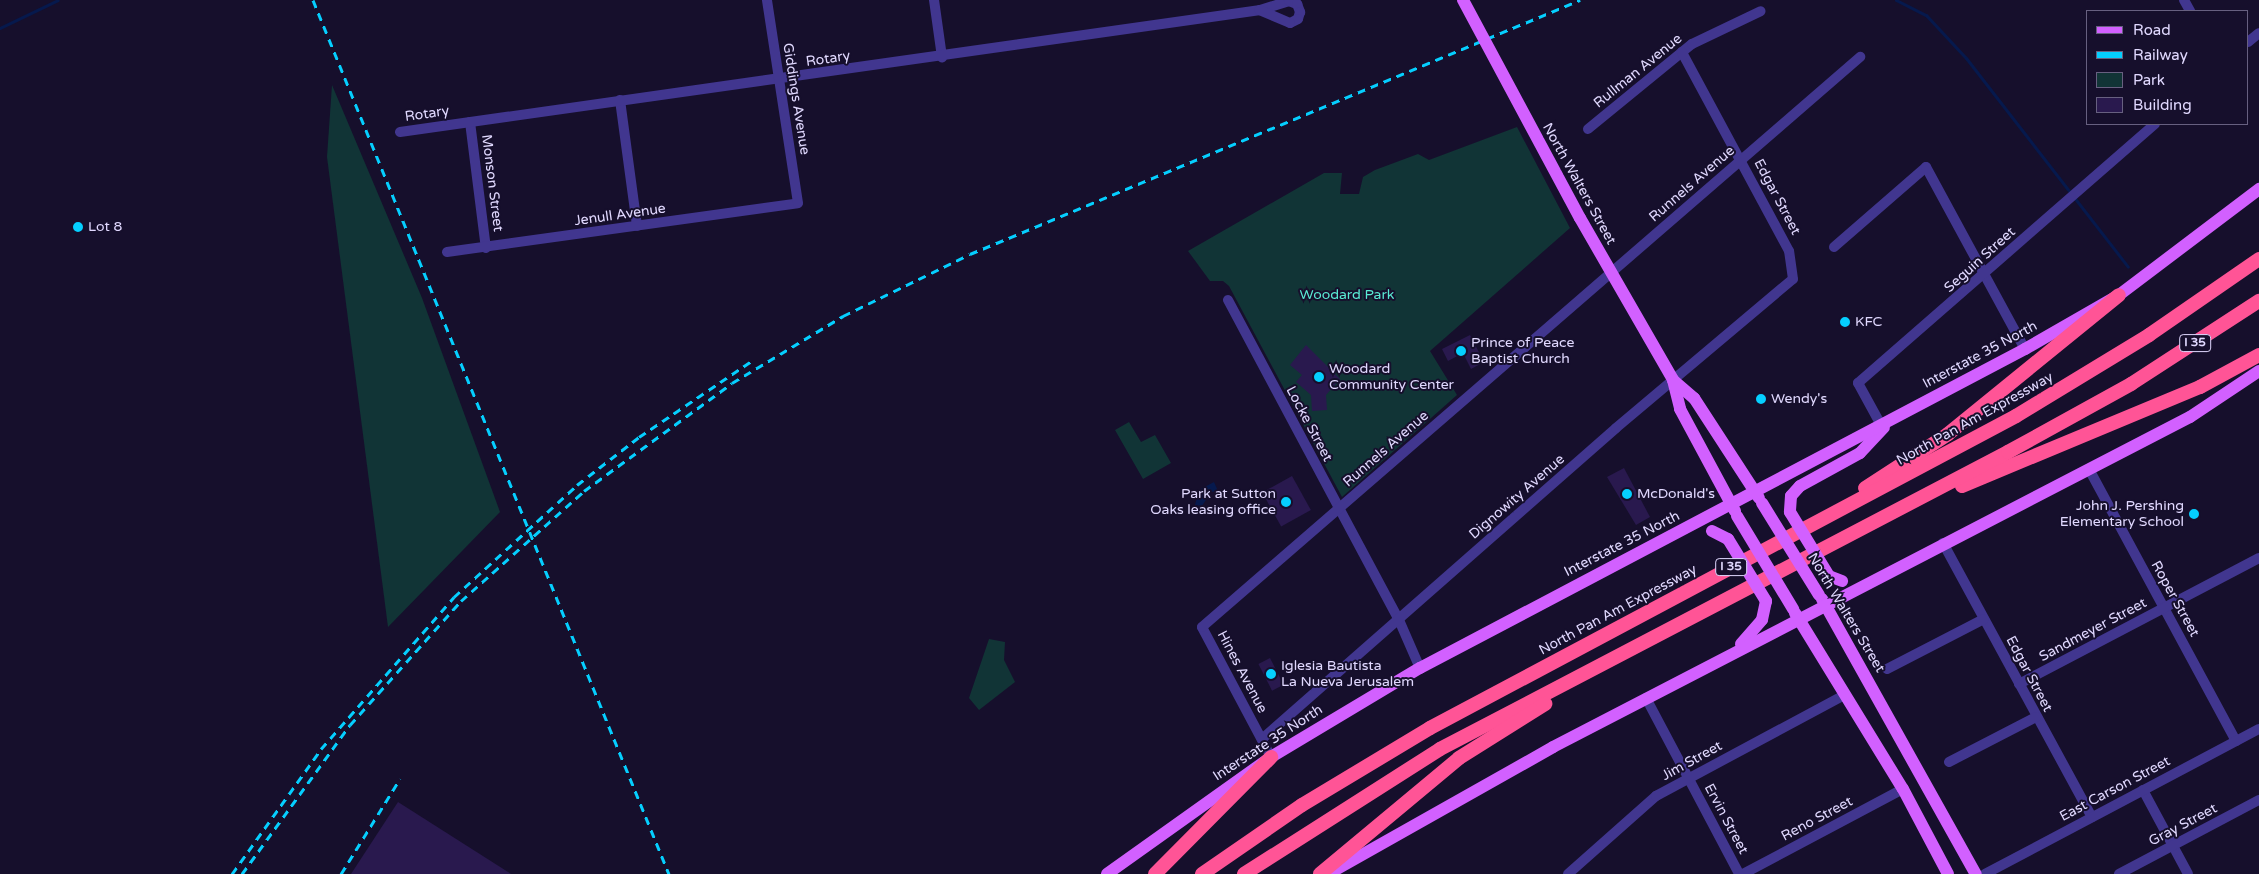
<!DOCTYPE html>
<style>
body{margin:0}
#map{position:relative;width:2259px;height:874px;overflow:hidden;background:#160f2c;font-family:"Varela Round",sans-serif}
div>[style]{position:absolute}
.green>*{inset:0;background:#113436}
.water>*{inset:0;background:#06194d}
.stream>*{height:3px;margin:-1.5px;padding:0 1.5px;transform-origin:1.5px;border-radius:1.5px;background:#06194d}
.building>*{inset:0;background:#29194e;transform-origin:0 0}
.minor>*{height:10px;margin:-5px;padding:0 5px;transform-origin:5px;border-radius:5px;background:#41368f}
.major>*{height:12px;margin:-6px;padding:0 6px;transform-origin:6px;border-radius:6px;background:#d260ff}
.highway>*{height:14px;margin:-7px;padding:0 7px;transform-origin:7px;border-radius:7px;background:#ff5496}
.rail>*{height:3px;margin-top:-1.5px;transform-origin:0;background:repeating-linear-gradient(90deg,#05cfff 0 8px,transparent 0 14px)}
.major-bridge>*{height:12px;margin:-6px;padding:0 6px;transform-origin:6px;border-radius:6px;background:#d260ff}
.dots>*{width:14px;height:14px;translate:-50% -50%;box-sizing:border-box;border:2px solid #160f2c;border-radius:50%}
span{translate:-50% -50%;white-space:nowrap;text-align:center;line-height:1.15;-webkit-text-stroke:4px #160f2c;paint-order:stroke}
.shield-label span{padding:1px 4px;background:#160f2c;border:1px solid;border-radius:4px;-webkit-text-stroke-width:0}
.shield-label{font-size:12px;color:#e1d9ff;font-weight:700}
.street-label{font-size:14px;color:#e1d9ff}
.poi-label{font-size:14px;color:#e1d9ff}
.left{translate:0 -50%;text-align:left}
.right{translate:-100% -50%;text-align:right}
.park-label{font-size:14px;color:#5aead4}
.legend{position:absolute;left:2086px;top:10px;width:162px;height:115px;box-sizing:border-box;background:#160f2c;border:1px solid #676080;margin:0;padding:6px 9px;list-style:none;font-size:15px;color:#e1d9ff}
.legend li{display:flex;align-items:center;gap:10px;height:25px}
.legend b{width:25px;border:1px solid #676080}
</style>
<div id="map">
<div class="green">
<i style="clip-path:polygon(332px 85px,422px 298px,500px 512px,388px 627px,327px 157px)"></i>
<i style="clip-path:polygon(1517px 127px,1570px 228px,1430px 351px,1457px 395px,1342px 497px,1229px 286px,1223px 281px,1210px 281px,1188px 251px,1324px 173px,1342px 173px,1340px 194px,1359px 194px,1363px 177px,1375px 170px,1418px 154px,1429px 160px)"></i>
<i style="clip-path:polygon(1129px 422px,1141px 442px,1155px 435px,1171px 463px,1143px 479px,1115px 430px)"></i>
<i style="clip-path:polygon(989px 639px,1005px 642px,1004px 660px,1015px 682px,979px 710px,969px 698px)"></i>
</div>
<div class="water">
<i style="clip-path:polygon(1214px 482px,1218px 491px,1211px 492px,1202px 506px,1195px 505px,1199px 490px)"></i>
</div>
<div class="stream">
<i style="left:1896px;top:0;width:34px;rotate:27deg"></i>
<i style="left:1926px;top:15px;width:59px;rotate:47.1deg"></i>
<i style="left:1966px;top:58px;width:264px;rotate:52.2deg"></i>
<i style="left:0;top:28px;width:64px;rotate:-25.8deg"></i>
</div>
<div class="building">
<i style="clip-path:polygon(1470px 335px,1484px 362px,1471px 369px,1463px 353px,1448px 361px,1442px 349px)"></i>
<i style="clip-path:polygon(1306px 345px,1340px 379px,1326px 395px,1327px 410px,1312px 411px,1311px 395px,1296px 382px,1302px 375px,1290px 365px)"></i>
<i style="clip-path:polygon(1624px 468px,1650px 517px,1636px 525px,1607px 477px)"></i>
<i style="left:1292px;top:476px;width:39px;height:34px;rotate:61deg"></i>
<i style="left:1270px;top:658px;width:30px;height:13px;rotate:63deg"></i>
<i style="clip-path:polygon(398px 802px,511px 874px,351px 874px)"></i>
</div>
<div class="minor">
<i style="left:934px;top:0;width:58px;rotate:82deg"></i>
<i style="left:2184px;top:0;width:13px;rotate:61deg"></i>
<i style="left:2248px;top:42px;width:14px;rotate:-39deg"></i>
<i style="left:620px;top:100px;width:127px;rotate:82.3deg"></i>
<i style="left:470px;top:122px;width:127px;rotate:82.8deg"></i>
<i style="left:1588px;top:129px;width:134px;rotate:-39.3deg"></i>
<i style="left:1692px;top:44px;width:76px;rotate:-25.6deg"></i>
<i style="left:400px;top:132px;width:869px;rotate:-8.07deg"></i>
<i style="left:1260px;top:10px;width:30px;rotate:-17deg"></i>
<i style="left:1289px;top:1px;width:9px;rotate:21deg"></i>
<i style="left:1297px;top:4px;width:9px;rotate:69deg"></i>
<i style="left:1300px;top:12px;width:7px;rotate:106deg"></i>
<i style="left:1298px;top:19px;width:9px;rotate:153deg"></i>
<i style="left:1290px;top:23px;width:33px;rotate:-157deg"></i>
<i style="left:1834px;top:247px;width:122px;rotate:-41deg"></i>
<i style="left:1926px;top:167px;width:207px;rotate:61.5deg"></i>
<i style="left:447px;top:252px;width:354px;rotate:-7.9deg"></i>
<i style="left:798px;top:203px;width:205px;rotate:-98.7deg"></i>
<i style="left:1228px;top:300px;width:363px;rotate:61.9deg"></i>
<i style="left:1399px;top:620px;width:52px;rotate:66.4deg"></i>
<i style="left:1881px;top:425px;width:48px;rotate:-118.7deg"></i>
<i style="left:1858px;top:383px;width:394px;rotate:-41.1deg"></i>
<i style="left:2090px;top:471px;width:307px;rotate:61.6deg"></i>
<i style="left:1943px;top:543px;width:312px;rotate:61.5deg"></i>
<i style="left:1887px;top:669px;width:109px;rotate:-27.3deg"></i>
<i style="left:2019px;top:684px;width:271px;rotate:-27.7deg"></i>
<i style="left:1646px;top:698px;width:199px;rotate:62.1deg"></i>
<i style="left:1262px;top:739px;width:471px;rotate:-41.3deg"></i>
<i style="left:1616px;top:428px;width:231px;rotate:-40.1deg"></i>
<i style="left:1793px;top:279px;width:28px;rotate:-98deg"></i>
<i style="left:1789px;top:251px;width:226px;rotate:-118.3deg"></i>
<i style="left:1271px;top:757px;width:147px;rotate:-118deg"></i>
<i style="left:1202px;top:627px;width:871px;rotate:-40.9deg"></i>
<i style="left:1949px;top:762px;width:98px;rotate:-27.3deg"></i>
<i style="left:2143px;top:790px;width:95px;rotate:61.8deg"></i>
<i style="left:1568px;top:874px;width:118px;rotate:-41.6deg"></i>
<i style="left:1656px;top:796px;width:213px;rotate:-28.2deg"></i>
<i style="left:1743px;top:874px;width:181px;rotate:-28deg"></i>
<i style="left:1985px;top:874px;width:310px;rotate:-27.9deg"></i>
<i style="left:2119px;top:874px;width:158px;rotate:-27.9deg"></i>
</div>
<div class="major">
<i style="left:1580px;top:218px;width:187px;rotate:60.1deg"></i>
<i style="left:1673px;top:380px;width:30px;rotate:76deg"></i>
<i style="left:1680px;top:409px;width:116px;rotate:61.7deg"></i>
<i style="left:1673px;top:380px;width:28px;rotate:41deg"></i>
<i style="left:1694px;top:398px;width:119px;rotate:57deg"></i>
<i style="left:1791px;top:496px;width:13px;rotate:-48deg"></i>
<i style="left:1800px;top:486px;width:68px;rotate:-28.8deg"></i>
<i style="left:1860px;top:453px;width:35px;rotate:-47deg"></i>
<i style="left:1822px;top:599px;width:315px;rotate:60.8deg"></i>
<i style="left:1795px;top:613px;width:206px;rotate:58.5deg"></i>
<i style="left:1903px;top:789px;width:96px;rotate:62.1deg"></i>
<i style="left:1741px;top:644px;width:32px;rotate:-49deg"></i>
<i style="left:1107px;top:874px;width:201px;rotate:-35.5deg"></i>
<i style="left:1271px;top:757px;width:174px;rotate:-30.9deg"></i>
<i style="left:1420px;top:668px;width:684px;rotate:-27.8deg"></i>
<i style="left:2025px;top:349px;width:108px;rotate:-29.9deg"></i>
<i style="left:2119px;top:295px;width:176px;rotate:-37.1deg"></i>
<i style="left:1328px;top:874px;width:258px;rotate:-29.4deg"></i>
<i style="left:1553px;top:747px;width:717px;rotate:-27.39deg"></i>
<i style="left:2190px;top:417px;width:83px;rotate:-33.7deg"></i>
</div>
<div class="highway">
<i style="left:1962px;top:486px;width:258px;rotate:-22.6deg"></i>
<i style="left:2200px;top:387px;width:67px;rotate:-28.5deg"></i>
<i style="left:1865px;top:488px;width:99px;rotate:-33deg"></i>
<i style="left:1948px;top:434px;width:220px;rotate:-39.1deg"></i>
<i style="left:1155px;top:874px;width:165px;rotate:-45.2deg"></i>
<i style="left:1202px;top:874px;width:121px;rotate:-34.6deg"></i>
<i style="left:1302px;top:805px;width:149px;rotate:-31deg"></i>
<i style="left:1430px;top:728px;width:664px;rotate:-28.03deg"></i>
<i style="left:2016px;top:416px;width:156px;rotate:-31.3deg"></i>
<i style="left:2149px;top:335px;width:134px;rotate:-34.6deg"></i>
<i style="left:1244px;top:874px;width:232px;rotate:-32.5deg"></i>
<i style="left:1440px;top:749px;width:641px;rotate:-27.6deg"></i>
<i style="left:2008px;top:452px;width:141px;rotate:-28.9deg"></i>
<i style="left:2131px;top:384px;width:153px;rotate:-33deg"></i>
<i style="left:1320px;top:874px;width:181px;rotate:-39.8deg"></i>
<i style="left:1459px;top:758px;width:102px;rotate:-32.1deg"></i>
</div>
<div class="rail">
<i style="left:313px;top:0;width:944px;rotate:67.84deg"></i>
<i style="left:232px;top:874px;width:153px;rotate:-54.5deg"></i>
<i style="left:321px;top:749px;width:202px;rotate:-48.8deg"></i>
<i style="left:454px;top:597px;width:166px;rotate:-42.3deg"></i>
<i style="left:577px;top:485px;width:78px;rotate:-37.7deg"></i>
<i style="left:639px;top:437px;width:138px;rotate:-34deg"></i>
<i style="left:242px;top:874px;width:184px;rotate:-54.1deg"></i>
<i style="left:350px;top:725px;width:166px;rotate:-48.2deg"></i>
<i style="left:461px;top:601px;width:165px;rotate:-41.8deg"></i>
<i style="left:584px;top:491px;width:183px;rotate:-36.1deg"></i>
<i style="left:732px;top:383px;width:130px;rotate:-31.1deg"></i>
<i style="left:843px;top:316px;width:141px;rotate:-26deg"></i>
<i style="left:970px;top:254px;width:661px;rotate:-22.61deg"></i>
<i style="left:341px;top:874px;width:112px;rotate:-58.2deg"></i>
</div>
<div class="major-bridge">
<i style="left:1463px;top:0;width:247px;rotate:61.8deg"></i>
<i style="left:1791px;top:496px;width:16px;rotate:94deg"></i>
<i style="left:1790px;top:512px;width:75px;rotate:58.6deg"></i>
<i style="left:1829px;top:576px;width:14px;rotate:21deg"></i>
<i style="left:1762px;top:503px;width:108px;rotate:58.2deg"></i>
<i style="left:1737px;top:516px;width:109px;rotate:58.9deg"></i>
<i style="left:1712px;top:531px;width:18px;rotate:27deg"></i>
<i style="left:1728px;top:539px;width:73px;rotate:58.5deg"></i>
<i style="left:1766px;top:601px;width:19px;rotate:102deg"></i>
</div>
<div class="dots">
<i style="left:78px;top:227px;background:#05cfff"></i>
<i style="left:1845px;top:322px;background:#05cfff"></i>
<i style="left:1461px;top:351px;background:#05cfff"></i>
<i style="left:1319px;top:377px;background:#05cfff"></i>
<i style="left:1761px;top:399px;background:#05cfff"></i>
<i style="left:1627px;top:494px;background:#05cfff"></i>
<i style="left:1286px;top:502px;background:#05cfff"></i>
<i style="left:2194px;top:514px;background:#05cfff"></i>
<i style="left:1271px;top:674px;background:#05cfff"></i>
</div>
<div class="shield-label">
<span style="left:2195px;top:343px">I 35</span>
<span style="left:1731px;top:567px">I 35</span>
</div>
<div class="street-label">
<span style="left:828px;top:59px;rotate:-8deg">Rotary</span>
<span style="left:1638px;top:71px;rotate:-39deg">Rullman Avenue</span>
<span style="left:796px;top:99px;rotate:81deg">Giddings Avenue</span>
<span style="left:427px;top:114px;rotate:-8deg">Rotary</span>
<span style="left:492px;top:183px;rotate:83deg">Monson Street</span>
<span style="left:1579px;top:184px;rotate:61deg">North Walters Street</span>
<span style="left:1692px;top:184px;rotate:-41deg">Runnels Avenue</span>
<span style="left:1777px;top:197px;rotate:62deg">Edgar Street</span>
<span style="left:620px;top:215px;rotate:-8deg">Jenull Avenue</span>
<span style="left:1980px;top:260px;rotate:-42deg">Seguin Street</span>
<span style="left:1980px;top:355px;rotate:-28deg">Interstate 35 North</span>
<span style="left:1975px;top:419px;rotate:-29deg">North Pan Am Expressway</span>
<span style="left:1309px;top:424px;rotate:62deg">Locke Street</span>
<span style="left:1386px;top:449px;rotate:-41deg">Runnels Avenue</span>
<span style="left:1517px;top:497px;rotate:-41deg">Dignowity Avenue</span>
<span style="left:1622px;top:544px;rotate:-27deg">Interstate 35 North</span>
<span style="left:2175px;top:599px;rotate:61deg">Roper Street</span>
<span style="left:1618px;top:610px;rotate:-28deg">North Pan Am Expressway</span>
<span style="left:1846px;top:613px;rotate:59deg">North Walters Street</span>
<span style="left:2093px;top:630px;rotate:-28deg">Sandmeyer Street</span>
<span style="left:1242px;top:672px;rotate:62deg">Hines Avenue</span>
<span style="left:2029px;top:674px;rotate:62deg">Edgar Street</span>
<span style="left:1268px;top:743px;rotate:-33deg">Interstate 35 North</span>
<span style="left:1692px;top:761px;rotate:-29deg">Jim Street</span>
<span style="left:2115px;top:789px;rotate:-28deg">East Carson Street</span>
<span style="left:1726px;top:819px;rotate:62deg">Ervin Street</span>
<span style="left:1817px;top:819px;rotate:-28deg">Reno Street</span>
<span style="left:2183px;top:825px;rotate:-28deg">Gray Street</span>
</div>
<div class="poi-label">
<span class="left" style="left:88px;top:227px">Lot 8</span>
<span class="left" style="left:1855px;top:322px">KFC</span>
<span class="left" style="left:1471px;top:351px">Prince of Peace<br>Baptist Church</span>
<span class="left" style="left:1329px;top:377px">Woodard<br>Community Center</span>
<span class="left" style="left:1771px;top:399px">Wendy's</span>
<span class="right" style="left:1276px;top:502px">Park at Sutton<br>Oaks leasing office</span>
<span class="left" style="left:1637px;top:494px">McDonald's</span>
<span class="right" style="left:2184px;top:514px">John J. Pershing<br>Elementary School</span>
<span class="left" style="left:1281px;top:674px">Iglesia Bautista<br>La Nueva Jerusalem</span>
</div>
<div class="park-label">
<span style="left:1347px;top:295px">Woodard Park</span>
</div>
<ul class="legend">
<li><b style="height:6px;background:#d260ff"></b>Road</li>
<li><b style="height:6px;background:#05cfff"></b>Railway</li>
<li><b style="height:14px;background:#113436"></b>Park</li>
<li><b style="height:14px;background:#29194e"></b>Building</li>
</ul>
</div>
